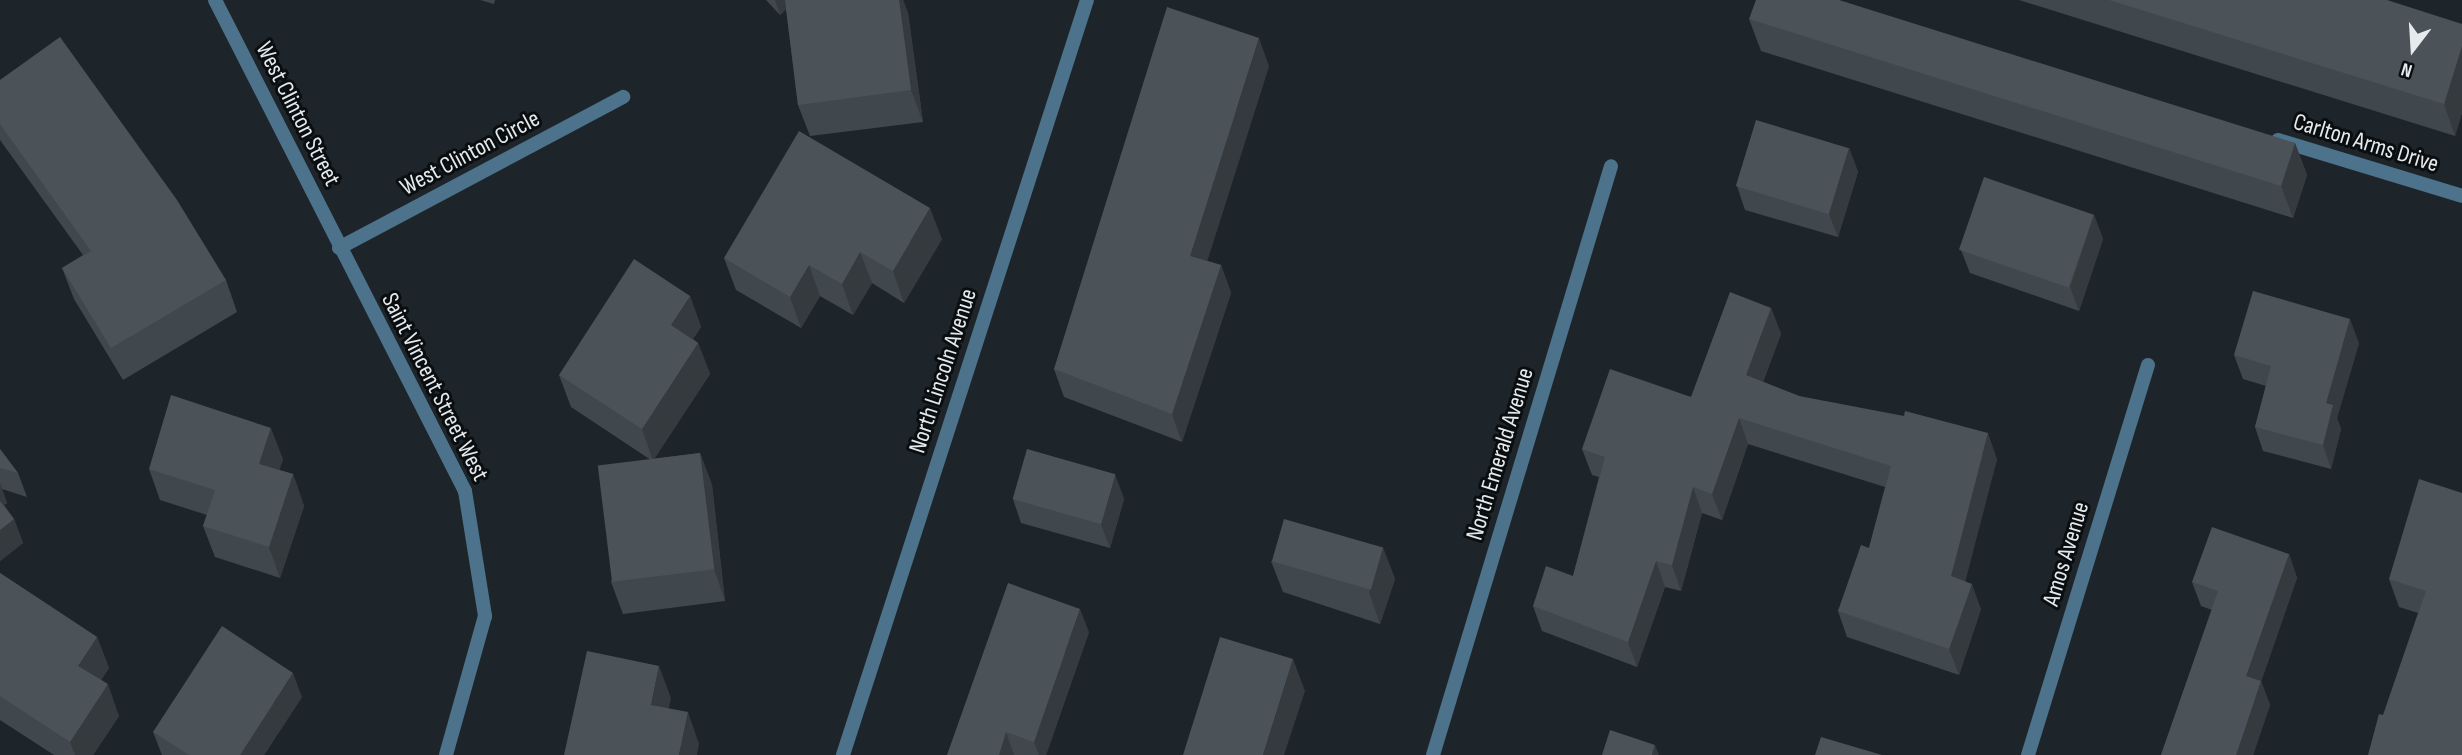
<!DOCTYPE html>
<style>
body{margin:0}
#map{position:relative;width:2462px;height:755px;overflow:hidden;background:#1e252a;font-family:"Sofia Sans Condensed",sans-serif}
div>[style]{position:absolute}
.street>*{height:14px;margin:-7px;padding:0 7px;transform-origin:7px;border-radius:7px;background:#4c738b}
.wall>*{inset:0;background:#40474d}
.shaded-wall>*{inset:0;background:#343a3e}
.building>*{inset:0;background:#4b5359;transform-origin:0 0}
span{translate:-50% -50%;white-space:nowrap;text-align:center;line-height:1.15;-webkit-text-stroke:6px #0b0e10;paint-order:stroke}
.street-label{font-size:24px;color:#e5eaed}
.north{position:absolute;left:2378px;top:14px;width:70px;height:70px;-webkit-text-stroke:5px #0b0e10;paint-order:stroke;rotate:197deg;font-size:19px;font-weight:700;line-height:28px;text-align:center;color:#e5eaed}
.north::after{content:'';display:block;margin:auto;width:24px;height:32px;background:#e5eaed;clip-path:polygon(50% 0,100% 100%,50% 72%,0 100%)}
</style>
<div id="map">
<div class="street">
<i style="left:215px;top:0;width:551px;rotate:63.02deg"></i>
<i style="left:465px;top:491px;width:127px;rotate:80.9deg"></i>
<i style="left:485px;top:616px;width:144px;rotate:105.7deg"></i>
<i style="left:2278px;top:140px;width:192px;rotate:16.9deg"></i>
<i style="left:339px;top:248px;width:322px;rotate:-28deg"></i>
<i style="left:843px;top:755px;width:793px;rotate:-72.09deg"></i>
<i style="left:1433px;top:755px;width:615px;rotate:-73.18deg"></i>
<i style="left:2028px;top:755px;width:408px;rotate:-72.9deg"></i>
</div>
<div class="wall">
<i style="clip-path:polygon(480px 0,495px 0,494px 4px)"></i>
<i style="clip-path:polygon(766px 0,903px 0,908px 13px,923px 122px,810px 136px,798px 105px,786px 9px,780px 15px)"></i>
<i style="clip-path:polygon(2019px 0,2387px 0,2462px 46px,2462px 113px,2455px 136px)"></i>
<i style="clip-path:polygon(1749px 19px,2295px 143px,2307px 175px,2293px 218px,1761px 51px)"></i>
<i style="clip-path:polygon(1269px 66px,1207px 261px,1221px 265px,1231px 293px,1182px 442px,1064px 397px,1054px 369px)"></i>
<i style="clip-path:polygon(0 80px,226px 280px,237px 312px,123px 380px,74px 299px,62px 268px,83px 255px,0 140px)"></i>
<i style="clip-path:polygon(1849px 148px,1858px 172px,1838px 237px,1745px 210px,1737px 186px)"></i>
<i style="clip-path:polygon(2094px 215px,2103px 239px,2079px 311px,1970px 273px,1961px 250px)"></i>
<i style="clip-path:polygon(942px 239px,904px 303px,872px 283px,853px 315px,820px 296px,801px 328px,736px 290px,724px 258px)"></i>
<i style="clip-path:polygon(690px 296px,701px 327px,693px 339px,698px 343px,710px 374px,654px 459px,700px 453px,712px 485px,725px 601px,623px 614px,611px 582px,651px 460px,571px 407px,559px 375px)"></i>
<i style="clip-path:polygon(1771px 308px,1781px 334px,1763px 382px,1799px 396px,1997px 459px,1965px 581px,1981px 609px,1959px 675px,1847px 637px,1838px 611px,1869px 548px,1885px 487px,1748px 444px,1722px 520px,1702px 513px,1681px 591px,1665px 587px,1637px 667px,1542px 631px,1533px 606px,1573px 576px,1599px 477px,1592px 475px,1582px 449px,1691px 397px)"></i>
<i style="clip-path:polygon(2359px 343px,2337px 418px,2341px 429px,2331px 469px,2263px 451px,2255px 427px,2266px 386px,2243px 379px,2234px 355px)"></i>
<i style="clip-path:polygon(0 449px,18px 473px,27px 497px,2px 489px,7px 503px,4px 505px,14px 519px,23px 543px,0 561px)"></i>
<i style="clip-path:polygon(283px 459px,279px 470px,293px 474px,304px 506px,280px 578px,215px 557px,203px 526px,207px 515px,160px 500px,149px 469px)"></i>
<i style="clip-path:polygon(1115px 475px,1124px 499px,1110px 548px,1021px 523px,1013px 499px)"></i>
<i style="clip-path:polygon(2462px 493px,2383px 715px,2418px 613px,2399px 607px,2389px 579px)"></i>
<i style="clip-path:polygon(1383px 548px,1395px 579px,1380px 624px,1283px 592px,1271px 561px)"></i>
<i style="clip-path:polygon(2289px 554px,2297px 578px,2261px 681px,2270px 705px,2253px 755px,2161px 755px,2212px 610px,2201px 606px,2192px 582px)"></i>
<i style="clip-path:polygon(0 573px,97px 637px,109px 668px,101px 680px,119px 716px,93px 755px,54px 755px,0 720px)"></i>
<i style="clip-path:polygon(1089px 632px,1046px 755px,947px 755px)"></i>
<i style="clip-path:polygon(302px 697px,264px 755px,162px 755px,153px 732px)"></i>
</div>
<div class="shaded-wall">
<i style="clip-path:polygon(775px 0,795px 0,780px 15px)"></i>
<i style="clip-path:polygon(899px 0,903px 0,908px 13px,923px 122px,911px 90px)"></i>
<i style="clip-path:polygon(1259px 38px,1269px 66px,1200px 284px,1190px 256px)"></i>
<i style="clip-path:polygon(2462px 46px,2462px 113px,2455px 136px,2444px 104px)"></i>
<i style="clip-path:polygon(2295px 143px,2307px 175px,2293px 218px,2281px 186px)"></i>
<i style="clip-path:polygon(1849px 148px,1858px 172px,1838px 237px,1829px 214px)"></i>
<i style="clip-path:polygon(930px 208px,942px 239px,904px 303px,893px 271px)"></i>
<i style="clip-path:polygon(2094px 215px,2103px 239px,2079px 311px,2070px 287px)"></i>
<i style="clip-path:polygon(860px 252px,872px 283px,853px 315px,842px 284px)"></i>
<i style="clip-path:polygon(809px 265px,820px 296px,801px 328px,790px 297px)"></i>
<i style="clip-path:polygon(1221px 265px,1231px 293px,1182px 442px,1172px 414px)"></i>
<i style="clip-path:polygon(690px 296px,701px 327px,682px 356px,671px 325px)"></i>
<i style="clip-path:polygon(1771px 308px,1781px 334px,1756px 401px,1746px 375px)"></i>
<i style="clip-path:polygon(2350px 319px,2359px 343px,2337px 418px,2341px 429px,2331px 469px,2323px 445px,2326px 403px)"></i>
<i style="clip-path:polygon(698px 343px,710px 374px,653px 461px,642px 429px)"></i>
<i style="clip-path:polygon(1739px 418px,1748px 444px,1722px 520px,1712px 494px)"></i>
<i style="clip-path:polygon(271px 428px,283px 459px,271px 496px,259px 464px)"></i>
<i style="clip-path:polygon(1988px 433px,1997px 459px,1960px 602px,1951px 576px)"></i>
<i style="clip-path:polygon(700px 453px,712px 485px,725px 601px,714px 569px)"></i>
<i style="clip-path:polygon(293px 474px,304px 506px,280px 578px,269px 547px)"></i>
<i style="clip-path:polygon(1115px 475px,1124px 499px,1110px 548px,1101px 524px)"></i>
<i style="clip-path:polygon(0 483px,7px 503px,0 508px)"></i>
<i style="clip-path:polygon(1693px 487px,1702px 513px,1681px 591px,1672px 565px)"></i>
<i style="clip-path:polygon(14px 519px,23px 543px,0 561px,0 530px)"></i>
<i style="clip-path:polygon(1383px 548px,1395px 579px,1380px 624px,1369px 592px)"></i>
<i style="clip-path:polygon(2289px 554px,2297px 578px,2255px 700px,2246px 676px)"></i>
<i style="clip-path:polygon(1656px 561px,1665px 587px,1637px 667px,1628px 642px)"></i>
<i style="clip-path:polygon(1972px 584px,1981px 609px,1959px 675px,1949px 649px)"></i>
<i style="clip-path:polygon(1080px 609px,1089px 632px,1046px 755px,1039px 755px,1034px 742px)"></i>
<i style="clip-path:polygon(97px 637px,109px 668px,90px 697px,78px 666px)"></i>
<i style="clip-path:polygon(1293px 659px,1305px 691px,1284px 755px,1263px 755px)"></i>
<i style="clip-path:polygon(659px 666px,671px 698px,663px 736px,651px 705px)"></i>
<i style="clip-path:polygon(293px 673px,302px 697px,264px 755px,240px 755px)"></i>
<i style="clip-path:polygon(2261px 681px,2270px 705px,2253px 755px,2236px 755px)"></i>
<i style="clip-path:polygon(108px 684px,119px 716px,93px 755px,75px 755px,70px 742px)"></i>
<i style="clip-path:polygon(688px 712px,699px 744px,697px 755px,679px 755px)"></i>
<i style="clip-path:polygon(1006px 732px,1014px 755px,999px 755px)"></i>
<i style="clip-path:polygon(1655px 745px,1659px 755px,1652px 755px)"></i>
</div>
<div class="building">
<i style="clip-path:polygon(785px 0,899px 0,911px 90px,798px 105px)"></i>
<i style="clip-path:polygon(1756px 0,1839px 0,2295px 143px,2281px 186px,1749px 19px)"></i>
<i style="clip-path:polygon(2109px 0,2387px 0,2462px 24px,2462px 46px,2444px 104px)"></i>
<i style="clip-path:polygon(1167px 7px,1259px 38px,1190px 256px,1221px 265px,1172px 414px,1054px 369px)"></i>
<i style="clip-path:polygon(60px 37px,177px 200px,226px 280px,111px 348px,62px 268px,91px 251px,0 124px,0 80px)"></i>
<i style="left:1756px;top:120px;width:97px;height:69px;rotate:17deg"></i>
<i style="clip-path:polygon(799px 131px,930px 208px,893px 271px,860px 252px,842px 284px,809px 265px,790px 297px,724px 258px)"></i>
<i style="left:1984px;top:177px;width:116px;height:77px;rotate:19deg"></i>
<i style="clip-path:polygon(634px 259px,690px 296px,671px 325px,698px 343px,642px 429px,559px 375px)"></i>
<i style="clip-path:polygon(2253px 291px,2350px 319px,2326px 403px,2333px 405px,2323px 445px,2255px 427px,2271px 366px,2234px 355px)"></i>
<i style="clip-path:polygon(1730px 292px,1771px 308px,1746px 375px,1799px 396px,1904px 416px,1905px 411px,1988px 433px,1951px 576px,1972px 584px,1949px 649px,1838px 611px,1861px 545px,1869px 548px,1891px 466px,1739px 418px,1712px 494px,1693px 487px,1672px 565px,1656px 561px,1628px 642px,1533px 606px,1546px 566px,1573px 576px,1605px 457px,1582px 449px,1610px 369px,1691px 397px)"></i>
<i style="clip-path:polygon(171px 395px,271px 428px,259px 464px,293px 474px,269px 547px,203px 526px,215px 490px,149px 469px)"></i>
<i style="clip-path:polygon(0 449px,18px 473px,0 468px)"></i>
<i style="left:1027px;top:449px;width:92px;height:52px;rotate:16deg"></i>
<i style="left:700px;top:453px;width:117px;height:103px;rotate:83deg"></i>
<i style="clip-path:polygon(2419px 479px,2462px 493px,2462px 755px,2368px 755px,2379px 714px,2383px 715px,2426px 591px,2389px 579px)"></i>
<i style="clip-path:polygon(0 501px,14px 519px,0 530px)"></i>
<i style="left:1284px;top:519px;width:103px;height:44px;rotate:16deg"></i>
<i style="clip-path:polygon(2212px 527px,2289px 554px,2246px 676px,2261px 681px,2236px 755px,2161px 755px,2218px 591px,2192px 582px)"></i>
<i style="clip-path:polygon(0 573px,97px 637px,78px 666px,108px 684px,70px 742px,0 696px)"></i>
<i style="clip-path:polygon(1008px 583px,1080px 609px,1034px 742px,1006px 732px,999px 755px,947px 755px)"></i>
<i style="clip-path:polygon(222px 626px,293px 673px,240px 755px,189px 755px,153px 732px)"></i>
<i style="clip-path:polygon(1220px 637px,1293px 659px,1263px 755px,1183px 755px)"></i>
<i style="clip-path:polygon(587px 651px,659px 666px,651px 705px,688px 712px,679px 755px,564px 755px)"></i>
<i style="clip-path:polygon(1610px 730px,1655px 745px,1652px 755px,1602px 755px)"></i>
<i style="clip-path:polygon(1821px 737px,1882px 755px,1815px 755px)"></i>
</div>
<div class="street-label">
<span style="left:298px;top:114px;rotate:63deg">West Clinton Street</span>
<span style="left:2366px;top:143px;rotate:17deg">Carlton Arms Drive</span>
<span style="left:470px;top:153px;rotate:-28deg">West Clinton Circle</span>
<span style="left:943px;top:371px;rotate:-72deg">North Lincoln Avenue</span>
<span style="left:435px;top:387px;rotate:63deg">Saint Vincent Street West</span>
<span style="left:1500px;top:454px;rotate:-73deg">North Emerald Avenue</span>
<span style="left:2066px;top:554px;rotate:-73deg">Amos Avenue</span>
</div>
<div class="north">N</div>
</div>
